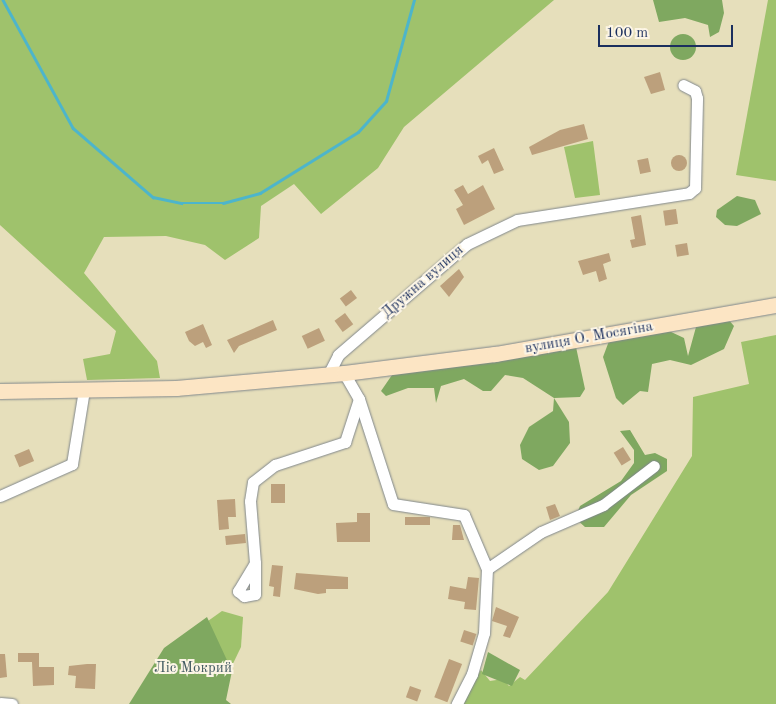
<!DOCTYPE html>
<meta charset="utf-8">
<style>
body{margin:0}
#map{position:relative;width:776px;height:704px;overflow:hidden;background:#e6dfbb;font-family:"Old Standard TT",serif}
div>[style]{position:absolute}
.green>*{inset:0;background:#9fc26c}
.forest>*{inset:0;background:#7fa860}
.round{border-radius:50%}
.stream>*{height:2.5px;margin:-1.25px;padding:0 1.25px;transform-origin:1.25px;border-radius:1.25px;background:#4db5cb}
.building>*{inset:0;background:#bca07c;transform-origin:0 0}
.roads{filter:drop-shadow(0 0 1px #80878c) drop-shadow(0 0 1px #80878c)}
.street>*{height:11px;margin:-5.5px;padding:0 5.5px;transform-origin:5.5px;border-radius:5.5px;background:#fff}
.secondary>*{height:15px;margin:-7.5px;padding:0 7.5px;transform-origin:7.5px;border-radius:7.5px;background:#fce5c4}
span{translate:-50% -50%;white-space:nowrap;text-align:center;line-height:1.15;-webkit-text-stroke:4px #fcf5e5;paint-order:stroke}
.street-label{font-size:15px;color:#1b2f5e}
.park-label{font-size:15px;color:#435b62}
.scale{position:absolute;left:598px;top:25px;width:135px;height:22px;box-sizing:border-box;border:2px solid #1b2f5e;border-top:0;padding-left:6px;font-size:15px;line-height:18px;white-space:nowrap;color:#1b2f5e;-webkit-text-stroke:4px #fcf5e5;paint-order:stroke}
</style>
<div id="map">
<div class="green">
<i style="clip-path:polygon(0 0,554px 0,404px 127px,378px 168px,321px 214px,294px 184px,261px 206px,259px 238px,225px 260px,205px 245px,166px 236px,104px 237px,84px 273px,157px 361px,160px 378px,87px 380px,83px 359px,110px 354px,116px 331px,0 225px)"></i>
<i style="clip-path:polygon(768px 0,776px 0,776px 181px,736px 175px)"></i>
<i style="clip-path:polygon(593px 141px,600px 195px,575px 198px,564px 147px)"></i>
<i style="clip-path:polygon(776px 335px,776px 704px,459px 704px,481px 670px,490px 681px,503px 679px,509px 686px,520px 677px,525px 680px,608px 592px,692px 456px,693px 397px,749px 384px,741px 342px)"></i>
<i style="clip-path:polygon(222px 611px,243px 617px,241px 647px,215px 701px,177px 643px)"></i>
</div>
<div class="forest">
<i style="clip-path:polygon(653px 0,722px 0,724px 13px,719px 32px,710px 37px,708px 25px,685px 18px,659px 22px)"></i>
<i class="round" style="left:670px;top:34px;width:26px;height:26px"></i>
<i style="clip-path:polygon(737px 196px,755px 200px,761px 214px,737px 226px,725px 225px,716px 217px,717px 210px)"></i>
<i style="clip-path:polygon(727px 318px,734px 326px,724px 349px,691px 365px,670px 360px,652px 364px,648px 392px,640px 391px,623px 405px,616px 398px,603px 357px,609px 341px,669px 331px,684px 338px,688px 356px,696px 327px)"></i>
<i style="clip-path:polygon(576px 347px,585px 389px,580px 397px,554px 398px,569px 422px,570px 443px,553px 466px,539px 470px,522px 459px,520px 445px,529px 427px,553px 411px,554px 398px,523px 378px,505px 375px,491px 391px,483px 391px,464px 379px,441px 386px,436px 403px,434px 388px,408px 388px,386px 396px,381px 391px,392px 375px)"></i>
<i style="clip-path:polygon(630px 430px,645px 455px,655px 453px,667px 459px,667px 471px,631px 495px,604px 527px,585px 527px,575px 518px,580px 506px,621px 481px,634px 463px,634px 450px,620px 431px)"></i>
<i style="clip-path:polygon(207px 617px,232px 671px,226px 700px,231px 704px,129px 704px,164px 648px)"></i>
<i style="clip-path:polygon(488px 652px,520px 670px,512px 686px,482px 674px)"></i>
</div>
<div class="stream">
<i style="left:3px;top:0;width:146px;rotate:61.3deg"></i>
<i style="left:73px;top:128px;width:106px;rotate:40.8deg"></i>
<i style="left:153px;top:197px;width:29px;rotate:12deg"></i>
<i style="left:181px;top:203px;width:42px"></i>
<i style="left:223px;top:203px;width:38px;rotate:-15deg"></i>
<i style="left:260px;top:193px;width:115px;rotate:-31.9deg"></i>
<i style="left:358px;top:132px;width:42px;rotate:-47.9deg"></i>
<i style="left:386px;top:101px;width:105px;rotate:-74.5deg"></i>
</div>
<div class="building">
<i style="clip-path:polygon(660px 72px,665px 90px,651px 94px,644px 77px)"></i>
<i style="clip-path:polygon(584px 124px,588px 139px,532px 155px,529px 147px,560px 130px)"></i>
<i style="clip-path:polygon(494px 148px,504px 170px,494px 174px,488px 160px,482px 164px,478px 156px)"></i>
<i class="round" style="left:671px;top:155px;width:16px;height:16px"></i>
<i style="left:648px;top:158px;width:14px;height:11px;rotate:78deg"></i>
<i style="clip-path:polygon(463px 185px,468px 194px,483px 185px,495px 209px,464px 225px,456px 209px,463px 205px,454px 190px)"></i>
<i style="left:676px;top:209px;width:15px;height:13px;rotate:82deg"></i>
<i style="clip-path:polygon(641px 215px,646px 245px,632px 248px,630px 240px,635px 239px,631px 217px)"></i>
<i style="left:687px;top:243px;width:12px;height:12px;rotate:81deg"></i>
<i style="clip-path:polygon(609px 253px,611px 261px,603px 264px,607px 279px,599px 282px,596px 271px,583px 275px,578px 261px)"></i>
<i style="clip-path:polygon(459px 269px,464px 277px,449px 297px,440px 286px)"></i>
<i style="left:351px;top:290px;width:10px;height:14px;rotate:53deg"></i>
<i style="left:345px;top:313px;width:14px;height:13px;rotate:54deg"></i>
<i style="clip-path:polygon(273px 320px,277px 330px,239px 346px,234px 353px,227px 340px)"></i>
<i style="clip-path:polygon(203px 324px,212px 345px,206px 348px,203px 342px,195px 346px,189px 341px,185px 332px)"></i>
<i style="left:319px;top:328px;width:14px;height:19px;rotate:65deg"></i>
<i style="left:623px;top:447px;width:15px;height:11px;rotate:58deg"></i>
<i style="left:29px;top:449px;width:13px;height:16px;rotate:67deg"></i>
<i style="left:271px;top:484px;width:14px;height:19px"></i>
<i style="clip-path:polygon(235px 499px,236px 517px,228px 517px,229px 529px,219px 530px,217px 500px)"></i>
<i style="clip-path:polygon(555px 504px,560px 516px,550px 520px,546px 507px)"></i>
<i style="clip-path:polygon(357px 513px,370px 513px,370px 542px,337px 542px,336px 523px,357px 522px)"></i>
<i style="left:430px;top:517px;width:8px;height:25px;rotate:90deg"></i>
<i style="clip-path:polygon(453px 525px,460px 525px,464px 540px,452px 540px)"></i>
<i style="left:245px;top:534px;width:9px;height:20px;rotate:84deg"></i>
<i style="clip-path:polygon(272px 565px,283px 566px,280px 597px,273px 596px,274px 587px,269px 586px)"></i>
<i style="clip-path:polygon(296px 573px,348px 577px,348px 589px,326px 589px,326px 593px,318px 594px,294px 589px)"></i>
<i style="clip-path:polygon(468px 577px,479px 578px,476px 610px,464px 609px,465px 602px,448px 599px,450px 586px,466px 589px)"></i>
<i style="clip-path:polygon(496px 607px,519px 617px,510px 638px,503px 636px,507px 626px,492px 621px)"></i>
<i style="left:464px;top:630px;width:13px;height:12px;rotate:18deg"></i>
<i style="clip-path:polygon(18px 653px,39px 653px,39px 667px,54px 667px,54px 685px,33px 686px,32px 662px,18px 662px)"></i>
<i style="clip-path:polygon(0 654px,5px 654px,7px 677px,0 678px)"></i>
<i style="left:449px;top:659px;width:14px;height:41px;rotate:21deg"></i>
<i style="clip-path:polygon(87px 664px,96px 664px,95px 689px,75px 688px,76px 676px,68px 675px,69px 666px)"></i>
<i style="left:410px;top:686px;width:12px;height:12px;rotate:20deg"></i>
</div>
<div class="roads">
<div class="street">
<i style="left:328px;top:375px;width:22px;rotate:-63deg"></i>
<i style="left:338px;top:355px;width:170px;rotate:-40.7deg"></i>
<i style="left:467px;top:244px;width:55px;rotate:-25.6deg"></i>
<i style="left:517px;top:220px;width:174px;rotate:-8.9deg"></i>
<i style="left:689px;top:193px;width:8px;rotate:-40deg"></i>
<i style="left:695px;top:188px;width:90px;rotate:-88.7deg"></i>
<i style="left:697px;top:98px;width:7px;rotate:-106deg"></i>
<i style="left:695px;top:91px;width:13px;rotate:-153deg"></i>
<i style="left:359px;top:399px;width:110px;rotate:72.1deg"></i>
<i style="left:393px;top:504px;width:72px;rotate:8.8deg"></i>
<i style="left:464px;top:515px;width:59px;rotate:66.9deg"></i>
<i style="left:487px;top:569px;width:64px;rotate:92.7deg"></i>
<i style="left:484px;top:633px;width:43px;rotate:106.3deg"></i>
<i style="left:472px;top:674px;width:34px;rotate:117deg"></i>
<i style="left:0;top:496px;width:79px;rotate:-24deg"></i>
<i style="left:72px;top:464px;width:75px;rotate:-80.8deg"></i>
<i style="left:255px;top:563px;width:33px;rotate:121deg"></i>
<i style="left:238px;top:591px;width:8px;rotate:40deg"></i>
<i style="left:244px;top:596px;width:11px;rotate:-10deg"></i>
<i style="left:255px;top:594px;width:31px;rotate:-90deg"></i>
<i style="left:255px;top:563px;width:62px;rotate:-94.6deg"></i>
<i style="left:250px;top:501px;width:19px;rotate:-81deg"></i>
<i style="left:253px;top:482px;width:28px;rotate:-38deg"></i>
<i style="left:275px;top:465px;width:74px;rotate:-18.2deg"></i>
<i style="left:345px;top:442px;width:45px;rotate:-72deg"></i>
<i style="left:359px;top:399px;width:30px;rotate:-120deg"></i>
<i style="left:487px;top:569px;width:65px;rotate:-34.4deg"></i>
<i style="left:541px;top:532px;width:68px;rotate:-23.5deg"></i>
<i style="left:603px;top:505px;width:64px;rotate:-37.4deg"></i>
<i style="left:0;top:703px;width:12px;rotate:5deg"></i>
</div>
<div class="secondary">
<i style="left:0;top:391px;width:176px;rotate:-1deg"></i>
<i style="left:176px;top:388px;width:169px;rotate:-5.1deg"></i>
<i style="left:344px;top:373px;width:152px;rotate:-7.2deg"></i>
<i style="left:495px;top:354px;width:285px;rotate:-9.9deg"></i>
</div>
</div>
<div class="street-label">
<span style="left:423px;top:282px;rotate:-41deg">Дружна вулиця</span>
<span style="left:589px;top:338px;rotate:-10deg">вулиця О. Мосягіна</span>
</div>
<div class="park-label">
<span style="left:193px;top:669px">Ліс Мокрий</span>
</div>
<div class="scale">100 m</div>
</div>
